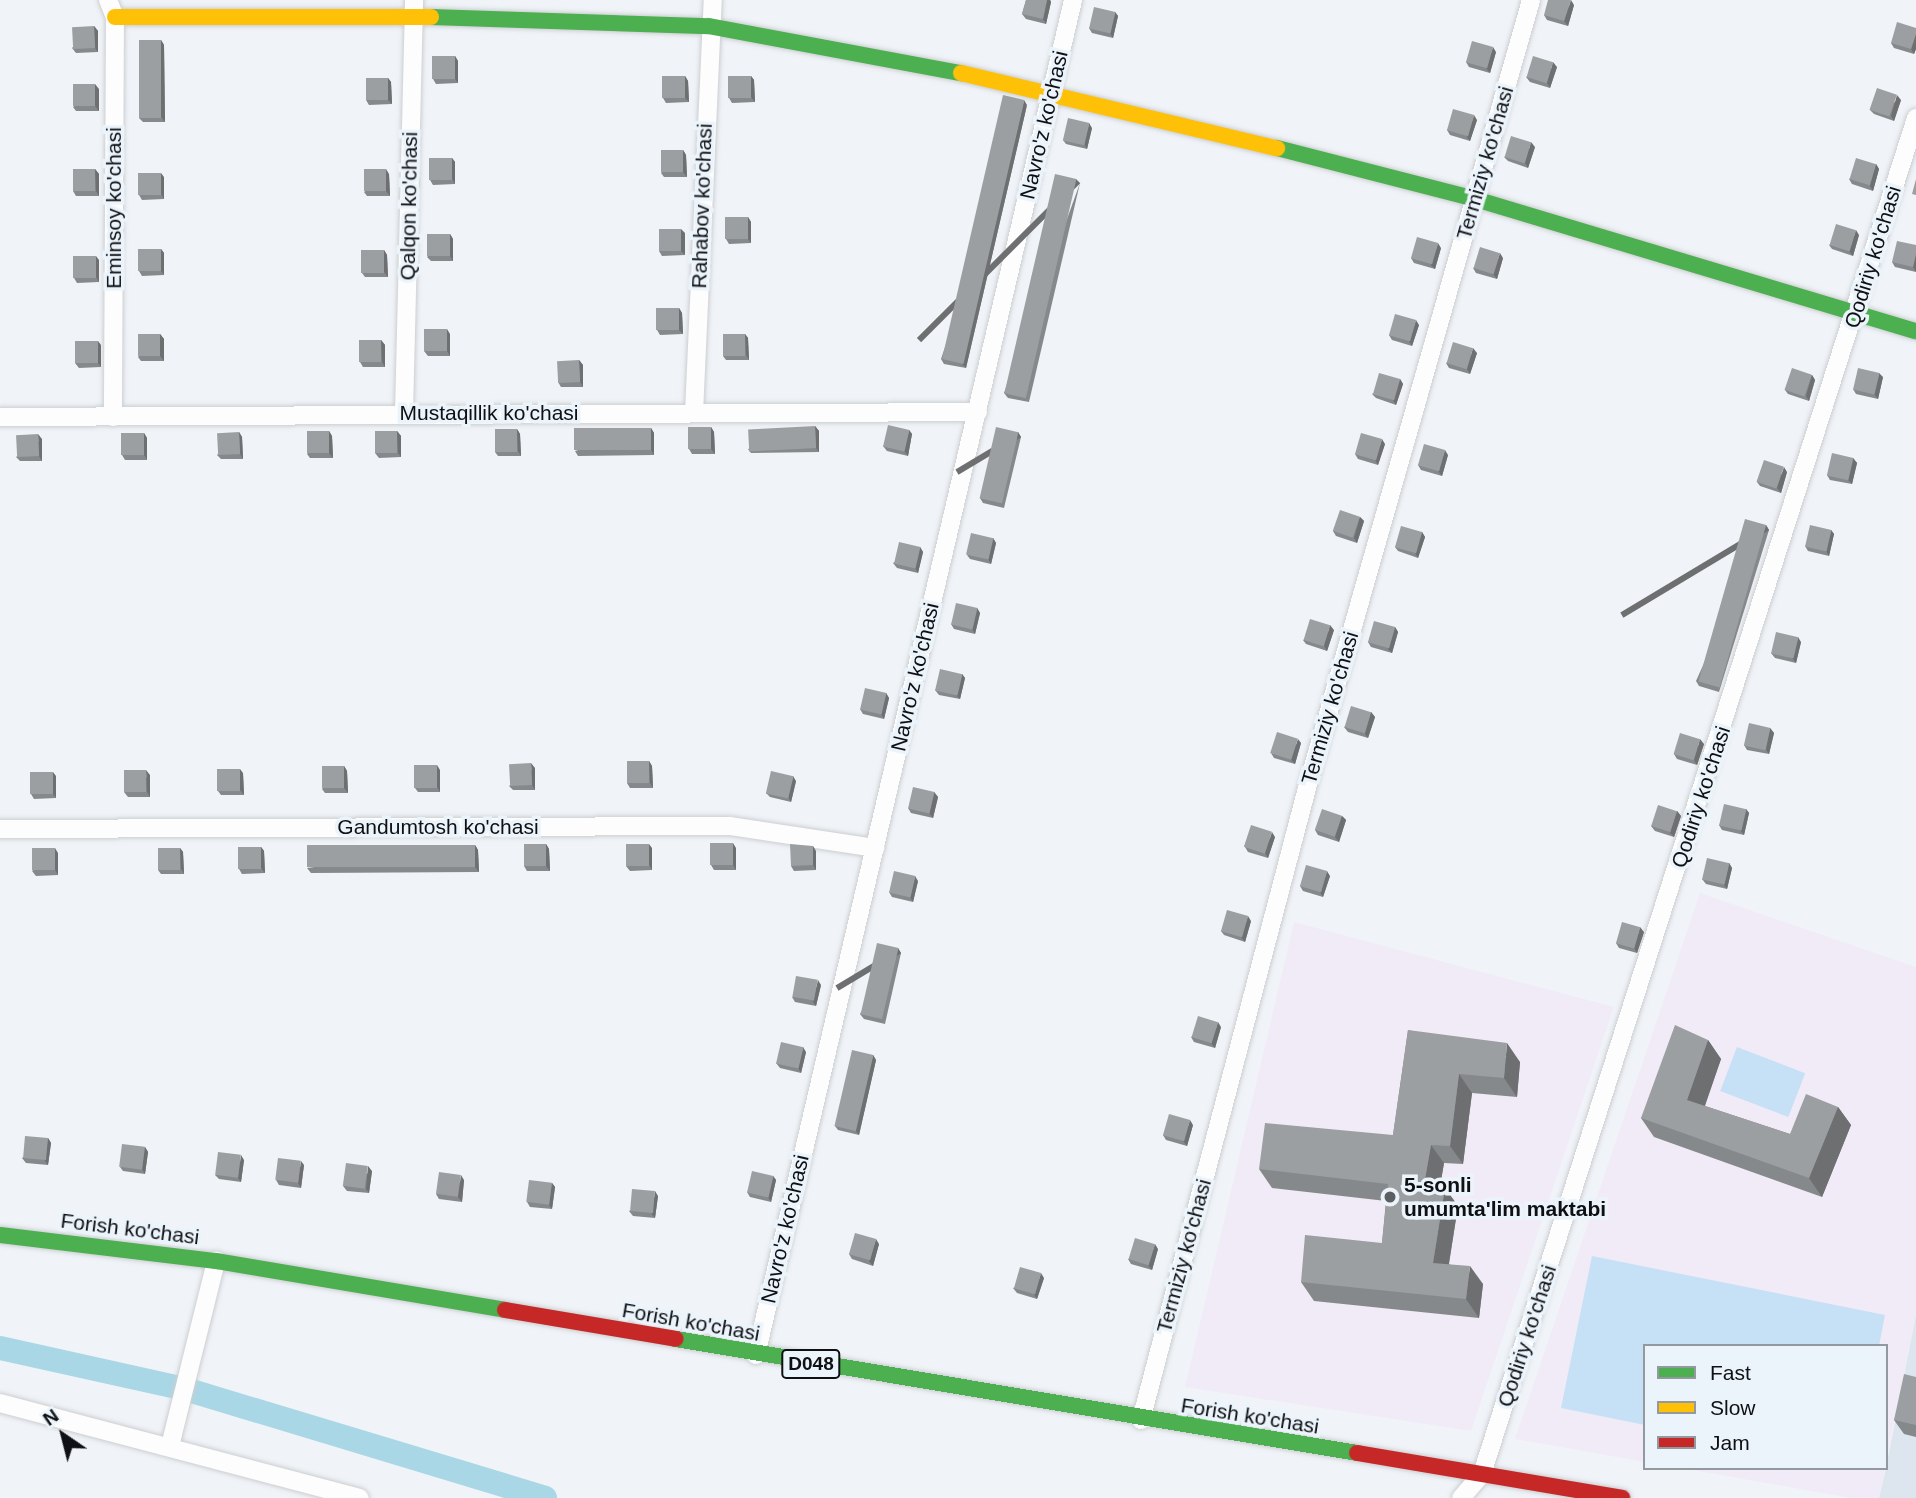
<!DOCTYPE html>
<style>
body{margin:0}
#map{position:relative;width:1916px;height:1498px;overflow:hidden;background:#f0f4f8;font-family:Arial,sans-serif}
div>[style]{position:absolute}
.built>*{inset:0;background:#dde6ee}
.education>*{inset:0;background:#f1ebf7}
.green>*{inset:0;background:#c6e0f5;transform-origin:0 0}
.canal>*{height:24px;margin:-12px;padding:0 12px;transform-origin:12px;border-radius:12px;background:#a9d7e6}
.roads{filter:drop-shadow(0 0 2px #ccced1) drop-shadow(0 0 2px #ccced1)}
.street>*{height:18px;margin:-9px;padding:0 9px;transform-origin:9px;border-radius:9px;background:#fdfdfe}
.fast>*{height:16px;margin:-8px;padding:0 8px;transform-origin:8px;border-radius:8px;background:#4caf50}
.slow>*{height:16px;margin:-8px;padding:0 8px;transform-origin:8px;border-radius:8px;background:#ffc107}
.jam>*{height:16px;margin:-8px;padding:0 8px;transform-origin:8px;border-radius:8px;background:#c62828}
.wall>*{inset:0;background:#86898b}
.shaded-wall>*{inset:0;background:#6d6f71;transform-origin:0 0}
.building>*{inset:0;background:#9c9fa2;transform-origin:0 0}
.dots>*{width:19px;height:19px;translate:-50% -50%;box-sizing:border-box;border:4px solid #ecf4fb;border-radius:50%}
span{translate:-50% -50%;white-space:nowrap;text-align:center;line-height:1.15;-webkit-text-stroke:7px #ecf4fb;paint-order:stroke}
.shield-label span{padding:2px 5px;background:#ecf4fb;border:2px solid;border-radius:5px;-webkit-text-stroke-width:0}
.shield-label{font-size:19px;color:#0e1013;font-weight:700}
.street-label{font-size:21px;color:#0e1013}
.poi-label{font-size:21px;color:#0e1013;font-weight:700}
.left{translate:0 -50%;text-align:left}
.legend{position:absolute;left:1643px;top:1344px;width:245px;height:126px;box-sizing:border-box;background:#ecf4fb;border:2px solid #93999e;margin:0;padding:9px 12px;list-style:none;font-size:21px;color:#0e1013}
.legend li{display:flex;align-items:center;gap:14px;height:35px}
.legend b{width:35px;border:2px solid #93999e}
.north{position:absolute;left:28px;top:1400px;width:70px;height:70px;-webkit-text-stroke:5px #ecf4fb;paint-order:stroke;rotate:325deg;font-size:19px;font-weight:700;line-height:28px;text-align:center;color:#0e1013}
.north::after{content:'';display:block;margin:auto;width:24px;height:32px;background:#0e1013;clip-path:polygon(50% 0,100% 100%,50% 72%,0 100%)}
</style>
<div id="map">
<div class="built">
<i style="clip-path:polygon(1916px 1314px,1916px 1498px,1879px 1498px,1886px 1468px)"></i>
</div>
<div class="education">
<i style="clip-path:polygon(1700px 893px,1916px 967px,1916px 1314px,1886px 1462px,1886px 1346px,1645px 1346px,1645px 1462px,1515px 1439px)"></i>
<i style="clip-path:polygon(1294px 922px,1614px 1007px,1471px 1431px,1185px 1387px)"></i>
<i style="clip-path:polygon(1681px 1468px,1885px 1468px,1879px 1498px,1851px 1498px)"></i>
</div>
<div class="green">
<i style="left:1737px;top:1047px;width:73px;height:47px;rotate:21deg"></i>
<i style="clip-path:polygon(1592px 1256px,1885px 1315px,1879px 1346px,1645px 1346px,1645px 1425px,1561px 1408px)"></i>
</div>
<div class="canal">
<i style="left:0;top:1348px;width:189px;rotate:12.5deg"></i>
<i style="left:185px;top:1389px;width:376px;rotate:16.8deg"></i>
</div>
<div class="roads">
<div class="street">
<i style="left:108px;top:0;width:18px;rotate:68deg"></i>
<i style="left:115px;top:17px;width:400px;rotate:90.3deg"></i>
<i style="left:404px;top:413px;width:413px;rotate:-88.6deg"></i>
<i style="left:694px;top:413px;width:413px;rotate:-87.4deg"></i>
<i style="left:0;top:417px;width:978px;rotate:-0.29deg"></i>
<i style="left:0;top:829px;width:730px;rotate:-0.24deg"></i>
<i style="left:730px;top:826px;width:147px;rotate:8.6deg"></i>
<i style="left:756px;top:1355px;width:1392px;rotate:-76.83deg"></i>
<i style="left:0;top:1403px;width:372px;rotate:14.8deg"></i>
<i style="left:1141px;top:1420px;width:653px;rotate:-75.28deg"></i>
<i style="left:1307px;top:788px;width:819px;rotate:-74.13deg"></i>
<i style="left:170px;top:1446px;width:191px;rotate:-76deg"></i>
<i style="left:1461px;top:1498px;width:32px;rotate:-49deg"></i>
<i style="left:1482px;top:1474px;width:1424px;rotate:-72.25deg"></i>
</div>
<div class="fast">
<i style="left:431px;top:17px;width:278px;rotate:1.9deg"></i>
<i style="left:709px;top:26px;width:256px;rotate:10.6deg"></i>
<i style="left:1277px;top:148px;width:204px;rotate:14.4deg"></i>
<i style="left:1475px;top:199px;width:460px;rotate:16.7deg"></i>
<i style="left:0;top:1235px;width:218px;rotate:6.9deg"></i>
<i style="left:216px;top:1261px;width:293px;rotate:9.6deg"></i>
<i style="left:676px;top:1339px;width:690px;rotate:9.5deg"></i>
</div>
<div class="slow">
<i style="left:115px;top:17px;width:316px"></i>
<i style="left:961px;top:73px;width:325px;rotate:13.4deg"></i>
</div>
<div class="jam">
<i style="left:505px;top:1310px;width:173px;rotate:9.6deg"></i>
<i style="left:1357px;top:1453px;width:269px;rotate:9.6deg"></i>
</div>
</div>
<div class="wall">
<i style="clip-path:polygon(1026px 0,1050px 0,1051px 2px,1046px 24px,1026px 19px,1022px 14px)"></i>
<i style="clip-path:polygon(1574px 5px,1568px 26px,1547px 20px,1544px 15px)"></i>
<i style="clip-path:polygon(1115px 12px,1118px 16px,1113px 38px,1092px 33px,1089px 28px)"></i>
<i style="clip-path:polygon(94px 26px,98px 31px,98px 52px,76px 53px,72px 48px)"></i>
<i style="clip-path:polygon(1916px 28px,1916px 49px,1914px 54px,1894px 48px,1891px 43px)"></i>
<i style="clip-path:polygon(161px 40px,164px 45px,165px 122px,143px 122px,139px 118px)"></i>
<i style="clip-path:polygon(1496px 52px,1490px 73px,1469px 67px,1466px 62px)"></i>
<i style="clip-path:polygon(455px 56px,458px 61px,458px 83px,436px 84px,433px 79px)"></i>
<i style="clip-path:polygon(1557px 67px,1550px 88px,1530px 82px,1526px 77px)"></i>
<i style="clip-path:polygon(685px 76px,688px 81px,689px 102px,666px 103px,663px 98px)"></i>
<i style="clip-path:polygon(751px 76px,754px 80px,755px 102px,732px 103px,729px 98px)"></i>
<i style="clip-path:polygon(388px 78px,391px 82px,392px 104px,369px 105px,366px 100px)"></i>
<i style="clip-path:polygon(99px 89px,99px 111px,76px 111px,73px 107px)"></i>
<i style="clip-path:polygon(1901px 100px,1894px 121px,1874px 114px,1870px 110px)"></i>
<i style="clip-path:polygon(1027px 105px,966px 368px,944px 364px,941px 359px)"></i>
<i style="clip-path:polygon(1477px 120px,1470px 141px,1450px 135px,1447px 130px)"></i>
<i style="clip-path:polygon(1092px 128px,1087px 149px,1066px 144px,1063px 140px)"></i>
<i style="clip-path:polygon(1535px 147px,1528px 168px,1508px 161px,1504px 157px)"></i>
<i style="clip-path:polygon(683px 150px,686px 155px,687px 177px,664px 177px,661px 173px)"></i>
<i style="clip-path:polygon(452px 158px,455px 162px,455px 184px,433px 185px,430px 180px)"></i>
<i style="clip-path:polygon(1876px 164px,1879px 169px,1873px 191px,1852px 184px,1849px 179px)"></i>
<i style="clip-path:polygon(95px 169px,99px 174px,99px 196px,76px 196px,73px 191px)"></i>
<i style="clip-path:polygon(389px 174px,390px 196px,367px 196px,364px 192px)"></i>
<i style="clip-path:polygon(164px 177px,164px 199px,142px 200px,139px 195px)"></i>
<i style="clip-path:polygon(1080px 183px,1029px 402px,1008px 398px,1004px 393px)"></i>
<i style="clip-path:polygon(748px 217px,751px 222px,751px 243px,729px 244px,726px 239px)"></i>
<i style="clip-path:polygon(685px 233px,685px 255px,662px 256px,659px 251px)"></i>
<i style="clip-path:polygon(450px 234px,453px 239px,453px 261px,431px 261px,427px 257px)"></i>
<i style="clip-path:polygon(1859px 235px,1853px 256px,1832px 249px,1829px 245px)"></i>
<i style="clip-path:polygon(1916px 245px,1916px 272px,1895px 267px,1892px 262px)"></i>
<i style="clip-path:polygon(1441px 248px,1435px 269px,1414px 263px,1411px 258px)"></i>
<i style="clip-path:polygon(161px 249px,164px 253px,164px 275px,142px 276px,139px 271px)"></i>
<i style="clip-path:polygon(384px 250px,387px 255px,388px 277px,365px 277px,362px 273px)"></i>
<i style="clip-path:polygon(1503px 258px,1497px 279px,1476px 273px,1473px 268px)"></i>
<i style="clip-path:polygon(99px 260px,99px 282px,77px 283px,74px 278px)"></i>
<i style="clip-path:polygon(679px 308px,682px 313px,683px 334px,660px 335px,657px 330px)"></i>
<i style="clip-path:polygon(1419px 325px,1412px 346px,1392px 340px,1389px 335px)"></i>
<i style="clip-path:polygon(160px 334px,164px 339px,164px 361px,141px 361px,138px 357px)"></i>
<i style="clip-path:polygon(450px 334px,450px 356px,428px 356px,424px 351px)"></i>
<i style="clip-path:polygon(745px 334px,748px 338px,749px 360px,726px 360px,723px 356px)"></i>
<i style="clip-path:polygon(381px 340px,385px 345px,385px 367px,363px 367px,360px 362px)"></i>
<i style="clip-path:polygon(101px 345px,101px 367px,79px 368px,75px 363px)"></i>
<i style="clip-path:polygon(1477px 353px,1470px 374px,1449px 368px,1446px 363px)"></i>
<i style="clip-path:polygon(579px 360px,583px 365px,583px 387px,561px 387px,558px 382px)"></i>
<i style="clip-path:polygon(1812px 375px,1815px 380px,1809px 401px,1788px 394px,1785px 390px)"></i>
<i style="clip-path:polygon(1883px 377px,1878px 399px,1856px 394px,1853px 389px)"></i>
<i style="clip-path:polygon(1400px 379px,1403px 384px,1396px 405px,1376px 398px,1372px 394px)"></i>
<i style="clip-path:polygon(815px 426px,819px 431px,819px 452px,751px 453px,748px 449px)"></i>
<i style="clip-path:polygon(711px 427px,714px 432px,715px 454px,692px 454px,689px 449px)"></i>
<i style="clip-path:polygon(651px 428px,654px 433px,654px 455px,578px 456px,575px 451px)"></i>
<i style="clip-path:polygon(517px 429px,520px 434px,521px 456px,498px 456px,495px 452px)"></i>
<i style="clip-path:polygon(909px 430px,912px 434px,908px 456px,887px 451px,883px 446px)"></i>
<i style="clip-path:polygon(329px 431px,332px 436px,333px 458px,310px 458px,307px 454px)"></i>
<i style="clip-path:polygon(397px 431px,401px 436px,401px 457px,379px 458px,375px 453px)"></i>
<i style="clip-path:polygon(239px 432px,242px 437px,243px 459px,221px 459px,217px 455px)"></i>
<i style="clip-path:polygon(1018px 432px,1021px 437px,1004px 508px,983px 503px,980px 498px)"></i>
<i style="clip-path:polygon(144px 433px,147px 438px,147px 460px,125px 460px,122px 455px)"></i>
<i style="clip-path:polygon(42px 439px,42px 461px,20px 461px,16px 457px)"></i>
<i style="clip-path:polygon(1385px 444px,1378px 465px,1358px 459px,1355px 454px)"></i>
<i style="clip-path:polygon(1448px 455px,1442px 476px,1421px 470px,1418px 465px)"></i>
<i style="clip-path:polygon(1853px 458px,1857px 463px,1852px 484px,1830px 480px,1827px 475px)"></i>
<i style="clip-path:polygon(1787px 472px,1781px 493px,1760px 486px,1757px 482px)"></i>
<i style="clip-path:polygon(1360px 517px,1364px 521px,1357px 543px,1336px 536px,1333px 531px)"></i>
<i style="clip-path:polygon(1766px 525px,1769px 530px,1719px 692px,1699px 686px,1696px 681px)"></i>
<i style="clip-path:polygon(1831px 530px,1834px 534px,1829px 556px,1808px 551px,1805px 546px)"></i>
<i style="clip-path:polygon(1422px 532px,1425px 537px,1418px 558px,1398px 551px,1395px 547px)"></i>
<i style="clip-path:polygon(993px 538px,996px 543px,991px 564px,970px 559px,967px 555px)"></i>
<i style="clip-path:polygon(920px 547px,923px 552px,918px 573px,897px 568px,893px 563px)"></i>
<i style="clip-path:polygon(977px 608px,980px 613px,975px 634px,954px 629px,951px 624px)"></i>
<i style="clip-path:polygon(1395px 627px,1398px 632px,1392px 653px,1371px 647px,1368px 642px)"></i>
<i style="clip-path:polygon(1334px 630px,1327px 651px,1306px 644px,1303px 640px)"></i>
<i style="clip-path:polygon(1801px 642px,1796px 663px,1775px 658px,1771px 653px)"></i>
<i style="clip-path:polygon(962px 674px,965px 678px,960px 699px,939px 695px,935px 690px)"></i>
<i style="clip-path:polygon(886px 693px,889px 698px,884px 719px,863px 714px,860px 709px)"></i>
<i style="clip-path:polygon(1371px 712px,1375px 717px,1368px 738px,1348px 732px,1344px 727px)"></i>
<i style="clip-path:polygon(1770px 728px,1774px 733px,1769px 754px,1747px 750px,1744px 745px)"></i>
<i style="clip-path:polygon(1301px 743px,1295px 764px,1274px 758px,1271px 753px)"></i>
<i style="clip-path:polygon(1704px 744px,1697px 765px,1677px 759px,1674px 754px)"></i>
<i style="clip-path:polygon(649px 761px,652px 766px,653px 788px,630px 788px,627px 783px)"></i>
<i style="clip-path:polygon(344px 766px,347px 771px,348px 793px,325px 793px,322px 789px)"></i>
<i style="clip-path:polygon(535px 768px,535px 790px,513px 790px,509px 786px)"></i>
<i style="clip-path:polygon(440px 770px,440px 792px,418px 792px,415px 788px)"></i>
<i style="clip-path:polygon(243px 773px,244px 795px,221px 795px,218px 791px)"></i>
<i style="clip-path:polygon(150px 775px,150px 797px,128px 797px,124px 792px)"></i>
<i style="clip-path:polygon(56px 776px,56px 798px,34px 799px,31px 794px)"></i>
<i style="clip-path:polygon(796px 781px,791px 802px,770px 797px,766px 793px)"></i>
<i style="clip-path:polygon(934px 792px,938px 797px,933px 818px,911px 813px,908px 808px)"></i>
<i style="clip-path:polygon(1746px 809px,1749px 813px,1744px 835px,1722px 830px,1719px 825px)"></i>
<i style="clip-path:polygon(1677px 811px,1681px 816px,1674px 837px,1655px 831px,1651px 826px)"></i>
<i style="clip-path:polygon(1342px 816px,1346px 820px,1339px 842px,1318px 835px,1315px 830px)"></i>
<i style="clip-path:polygon(1275px 837px,1268px 858px,1248px 852px,1245px 847px)"></i>
<i style="clip-path:polygon(546px 844px,549px 849px,550px 871px,527px 871px,524px 866px)"></i>
<i style="clip-path:polygon(475px 845px,478px 850px,479px 872px,311px 873px,307px 868px)"></i>
<i style="clip-path:polygon(261px 847px,264px 851px,265px 873px,242px 874px,239px 869px)"></i>
<i style="clip-path:polygon(180px 848px,183px 852px,184px 874px,161px 874px,158px 870px)"></i>
<i style="clip-path:polygon(652px 848px,652px 870px,630px 871px,626px 866px)"></i>
<i style="clip-path:polygon(736px 848px,736px 870px,714px 870px,711px 865px)"></i>
<i style="clip-path:polygon(816px 851px,816px 870px,794px 871px,791px 866px)"></i>
<i style="clip-path:polygon(58px 853px,58px 875px,36px 876px,32px 871px)"></i>
<i style="clip-path:polygon(1729px 863px,1732px 868px,1727px 889px,1706px 884px,1702px 879px)"></i>
<i style="clip-path:polygon(1330px 876px,1323px 897px,1303px 891px,1300px 886px)"></i>
<i style="clip-path:polygon(918px 881px,913px 902px,892px 897px,889px 892px)"></i>
<i style="clip-path:polygon(1251px 921px,1245px 942px,1224px 935px,1221px 931px)"></i>
<i style="clip-path:polygon(1644px 932px,1637px 953px,1619px 948px,1616px 943px)"></i>
<i style="clip-path:polygon(898px 948px,901px 953px,885px 1024px,864px 1019px,860px 1014px)"></i>
<i style="clip-path:polygon(821px 985px,816px 1006px,795px 1002px,792px 997px)"></i>
<i style="clip-path:polygon(1221px 1027px,1215px 1048px,1194px 1042px,1191px 1037px)"></i>
<i style="clip-path:polygon(1408px 1030px,1520px 1062px,1517px 1097px,1472px 1093px,1463px 1164px,1444px 1163px,1440px 1187px,1445px 1188px,1458px 1206px,1449px 1264px,1483px 1284px,1479px 1318px,1314px 1301px,1301px 1282px,1382px 1243px,1386px 1201px,1272px 1188px,1259px 1169px,1393px 1135px)"></i>
<i style="clip-path:polygon(1708px 1040px,1721px 1059px,1705px 1106px,1790px 1134px,1838px 1107px,1851px 1125px,1822px 1197px,1654px 1137px,1641px 1118px)"></i>
<i style="clip-path:polygon(806px 1052px,801px 1073px,780px 1068px,776px 1063px)"></i>
<i style="clip-path:polygon(873px 1055px,876px 1060px,859px 1135px,838px 1130px,835px 1126px)"></i>
<i style="clip-path:polygon(1193px 1125px,1187px 1146px,1166px 1140px,1163px 1135px)"></i>
<i style="clip-path:polygon(48px 1138px,51px 1143px,48px 1165px,26px 1163px,22px 1158px)"></i>
<i style="clip-path:polygon(145px 1147px,148px 1152px,145px 1174px,123px 1171px,120px 1167px)"></i>
<i style="clip-path:polygon(244px 1160px,241px 1182px,219px 1179px,215px 1175px)"></i>
<i style="clip-path:polygon(304px 1165px,301px 1188px,279px 1185px,276px 1180px)"></i>
<i style="clip-path:polygon(372px 1171px,369px 1193px,347px 1191px,343px 1186px)"></i>
<i style="clip-path:polygon(773px 1176px,776px 1180px,771px 1202px,750px 1197px,747px 1192px)"></i>
<i style="clip-path:polygon(464px 1180px,462px 1202px,439px 1199px,436px 1194px)"></i>
<i style="clip-path:polygon(552px 1183px,555px 1187px,552px 1209px,530px 1207px,527px 1202px)"></i>
<i style="clip-path:polygon(658px 1196px,655px 1218px,633px 1216px,629px 1211px)"></i>
<i style="clip-path:polygon(879px 1244px,873px 1266px,852px 1259px,849px 1254px)"></i>
<i style="clip-path:polygon(1158px 1249px,1152px 1270px,1131px 1264px,1128px 1259px)"></i>
<i style="clip-path:polygon(1044px 1278px,1037px 1299px,1017px 1293px,1013px 1288px)"></i>
<i style="clip-path:polygon(1916px 1377px,1916px 1437px,1904px 1434px,1894px 1420px)"></i>
</div>
<div class="shaded-wall">
<i style="clip-path:polygon(1047px 0,1050px 0,1051px 2px,1046px 24px,1043px 19px)"></i>
<i style="clip-path:polygon(1571px 0,1574px 5px,1568px 26px,1564px 21px)"></i>
<i style="clip-path:polygon(1115px 12px,1118px 16px,1113px 38px,1110px 33px)"></i>
<i style="clip-path:polygon(94px 26px,98px 31px,98px 52px,95px 48px)"></i>
<i style="clip-path:polygon(1916px 34px,1916px 49px,1914px 54px,1911px 49px)"></i>
<i style="clip-path:polygon(161px 40px,164px 45px,165px 122px,161px 117px)"></i>
<i style="clip-path:polygon(1493px 47px,1496px 52px,1490px 73px,1486px 68px)"></i>
<i style="clip-path:polygon(455px 56px,458px 61px,458px 83px,455px 79px)"></i>
<i style="clip-path:polygon(1553px 62px,1557px 67px,1550px 88px,1547px 83px)"></i>
<i style="clip-path:polygon(685px 76px,688px 81px,689px 102px,685px 98px)"></i>
<i style="clip-path:polygon(751px 76px,754px 80px,755px 102px,751px 97px)"></i>
<i style="clip-path:polygon(388px 78px,391px 82px,392px 104px,388px 100px)"></i>
<i style="clip-path:polygon(95px 84px,99px 89px,99px 111px,95px 106px)"></i>
<i style="clip-path:polygon(1897px 95px,1901px 100px,1894px 121px,1891px 116px)"></i>
<i style="clip-path:polygon(1024px 100px,1027px 105px,966px 368px,962px 364px)"></i>
<i style="clip-path:polygon(1474px 115px,1477px 120px,1470px 141px,1467px 137px)"></i>
<i style="clip-path:polygon(1089px 123px,1092px 128px,1087px 149px,1084px 144px)"></i>
<i style="clip-path:polygon(1531px 142px,1535px 147px,1528px 168px,1525px 163px)"></i>
<i style="clip-path:polygon(683px 150px,686px 155px,687px 177px,683px 172px)"></i>
<i style="clip-path:polygon(452px 158px,455px 162px,455px 184px,452px 179px)"></i>
<i style="clip-path:polygon(1876px 164px,1879px 169px,1873px 191px,1870px 186px)"></i>
<i style="clip-path:polygon(95px 169px,99px 174px,99px 196px,96px 191px)"></i>
<i style="clip-path:polygon(386px 169px,389px 174px,390px 196px,386px 191px)"></i>
<i style="clip-path:polygon(161px 173px,164px 177px,164px 199px,161px 194px)"></i>
<i style="left:1076px;top:179px;width:6px;height:225px;rotate:45deg"></i>
<i style="clip-path:polygon(748px 217px,751px 222px,751px 243px,748px 239px)"></i>
<i style="clip-path:polygon(681px 229px,685px 233px,685px 255px,681px 251px)"></i>
<i style="clip-path:polygon(1856px 230px,1859px 235px,1853px 256px,1849px 251px)"></i>
<i style="clip-path:polygon(450px 234px,453px 239px,453px 261px,450px 256px)"></i>
<i style="clip-path:polygon(1438px 243px,1441px 248px,1435px 269px,1431px 265px)"></i>
<i style="clip-path:polygon(161px 249px,164px 253px,164px 275px,161px 271px)"></i>
<i style="clip-path:polygon(384px 250px,387px 255px,388px 277px,384px 272px)"></i>
<i style="clip-path:polygon(1500px 253px,1503px 258px,1497px 279px,1493px 274px)"></i>
<i style="clip-path:polygon(1916px 254px,1916px 272px,1913px 267px)"></i>
<i style="clip-path:polygon(96px 256px,99px 260px,99px 282px,96px 277px)"></i>
<i style="clip-path:polygon(679px 308px,682px 313px,683px 334px,679px 330px)"></i>
<i style="clip-path:polygon(1416px 320px,1419px 325px,1412px 346px,1409px 341px)"></i>
<i style="clip-path:polygon(447px 329px,450px 334px,450px 356px,447px 351px)"></i>
<i style="clip-path:polygon(160px 334px,164px 339px,164px 361px,160px 356px)"></i>
<i style="clip-path:polygon(745px 334px,748px 338px,749px 360px,746px 355px)"></i>
<i style="clip-path:polygon(381px 340px,385px 345px,385px 367px,382px 362px)"></i>
<i style="clip-path:polygon(98px 341px,101px 345px,101px 367px,98px 363px)"></i>
<i style="clip-path:polygon(1473px 348px,1477px 353px,1470px 374px,1467px 369px)"></i>
<i style="clip-path:polygon(579px 360px,583px 365px,583px 387px,580px 382px)"></i>
<i style="clip-path:polygon(1879px 373px,1883px 377px,1878px 399px,1874px 394px)"></i>
<i style="clip-path:polygon(1812px 375px,1815px 380px,1809px 401px,1806px 396px)"></i>
<i style="clip-path:polygon(1400px 379px,1403px 384px,1396px 405px,1393px 400px)"></i>
<i style="clip-path:polygon(815px 426px,819px 431px,819px 452px,816px 448px)"></i>
<i style="clip-path:polygon(711px 427px,714px 432px,715px 454px,711px 449px)"></i>
<i style="clip-path:polygon(651px 428px,654px 433px,654px 455px,651px 450px)"></i>
<i style="clip-path:polygon(517px 429px,520px 434px,521px 456px,518px 451px)"></i>
<i style="clip-path:polygon(909px 430px,912px 434px,908px 456px,904px 451px)"></i>
<i style="clip-path:polygon(329px 431px,332px 436px,333px 458px,329px 453px)"></i>
<i style="clip-path:polygon(397px 431px,401px 436px,401px 457px,398px 453px)"></i>
<i style="clip-path:polygon(239px 432px,242px 437px,243px 459px,240px 454px)"></i>
<i style="left:1018px;top:432px;width:6px;height:73px;rotate:59deg"></i>
<i style="clip-path:polygon(144px 433px,147px 438px,147px 460px,144px 455px)"></i>
<i style="clip-path:polygon(38px 434px,42px 439px,42px 461px,39px 456px)"></i>
<i style="clip-path:polygon(1382px 439px,1385px 444px,1378px 465px,1375px 460px)"></i>
<i style="clip-path:polygon(1445px 450px,1448px 455px,1442px 476px,1438px 471px)"></i>
<i style="clip-path:polygon(1853px 458px,1857px 463px,1852px 484px,1848px 480px)"></i>
<i style="clip-path:polygon(1784px 467px,1787px 472px,1781px 493px,1777px 488px)"></i>
<i style="clip-path:polygon(1360px 517px,1364px 521px,1357px 543px,1354px 538px)"></i>
<i style="left:1766px;top:525px;width:6px;height:170px;rotate:59deg"></i>
<i style="clip-path:polygon(1831px 530px,1834px 534px,1829px 556px,1826px 551px)"></i>
<i style="clip-path:polygon(1422px 532px,1425px 537px,1418px 558px,1415px 553px)"></i>
<i style="clip-path:polygon(993px 538px,996px 543px,991px 564px,988px 559px)"></i>
<i style="clip-path:polygon(920px 547px,923px 552px,918px 573px,915px 568px)"></i>
<i style="clip-path:polygon(977px 608px,980px 613px,975px 634px,972px 629px)"></i>
<i style="clip-path:polygon(1330px 625px,1334px 630px,1327px 651px,1324px 646px)"></i>
<i style="clip-path:polygon(1395px 627px,1398px 632px,1392px 653px,1388px 649px)"></i>
<i style="clip-path:polygon(1798px 637px,1801px 642px,1796px 663px,1792px 658px)"></i>
<i style="clip-path:polygon(962px 674px,965px 678px,960px 699px,956px 695px)"></i>
<i style="clip-path:polygon(886px 693px,889px 698px,884px 719px,881px 714px)"></i>
<i style="clip-path:polygon(1371px 712px,1375px 717px,1368px 738px,1365px 734px)"></i>
<i style="clip-path:polygon(1770px 728px,1774px 733px,1769px 754px,1766px 750px)"></i>
<i style="clip-path:polygon(1298px 739px,1301px 743px,1295px 764px,1291px 760px)"></i>
<i style="clip-path:polygon(1700px 739px,1704px 744px,1697px 765px,1694px 760px)"></i>
<i style="clip-path:polygon(649px 761px,652px 766px,653px 788px,650px 783px)"></i>
<i style="clip-path:polygon(531px 763px,535px 768px,535px 790px,532px 785px)"></i>
<i style="clip-path:polygon(437px 765px,440px 770px,440px 792px,437px 787px)"></i>
<i style="clip-path:polygon(344px 766px,347px 771px,348px 793px,344px 788px)"></i>
<i style="clip-path:polygon(240px 769px,243px 773px,244px 795px,240px 790px)"></i>
<i style="clip-path:polygon(146px 770px,150px 775px,150px 797px,147px 792px)"></i>
<i style="clip-path:polygon(53px 772px,56px 776px,56px 798px,53px 794px)"></i>
<i style="clip-path:polygon(793px 776px,796px 781px,791px 802px,788px 797px)"></i>
<i style="clip-path:polygon(934px 792px,938px 797px,933px 818px,929px 813px)"></i>
<i style="clip-path:polygon(1746px 809px,1749px 813px,1744px 835px,1740px 830px)"></i>
<i style="clip-path:polygon(1677px 811px,1681px 816px,1674px 837px,1670px 833px)"></i>
<i style="clip-path:polygon(1342px 816px,1346px 820px,1339px 842px,1335px 837px)"></i>
<i style="clip-path:polygon(1272px 832px,1275px 837px,1268px 858px,1265px 853px)"></i>
<i style="clip-path:polygon(733px 843px,736px 848px,736px 870px,733px 865px)"></i>
<i style="clip-path:polygon(546px 844px,549px 849px,550px 871px,546px 866px)"></i>
<i style="clip-path:polygon(649px 844px,652px 848px,652px 870px,649px 865px)"></i>
<i style="clip-path:polygon(475px 845px,478px 850px,479px 872px,475px 867px)"></i>
<i style="clip-path:polygon(813px 846px,816px 851px,816px 870px,813px 865px)"></i>
<i style="clip-path:polygon(261px 847px,264px 851px,265px 873px,261px 868px)"></i>
<i style="clip-path:polygon(55px 848px,58px 853px,58px 875px,55px 870px)"></i>
<i style="clip-path:polygon(180px 848px,183px 852px,184px 874px,181px 869px)"></i>
<i style="clip-path:polygon(1729px 863px,1732px 868px,1727px 889px,1724px 885px)"></i>
<i style="clip-path:polygon(1327px 871px,1330px 876px,1323px 897px,1320px 892px)"></i>
<i style="clip-path:polygon(915px 876px,918px 881px,913px 902px,910px 897px)"></i>
<i style="clip-path:polygon(1248px 916px,1251px 921px,1245px 942px,1241px 937px)"></i>
<i style="clip-path:polygon(1640px 927px,1644px 932px,1637px 953px,1634px 948px)"></i>
<i style="left:898px;top:948px;width:6px;height:73px;rotate:59deg"></i>
<i style="clip-path:polygon(818px 980px,821px 985px,816px 1006px,813px 1002px)"></i>
<i style="clip-path:polygon(1218px 1022px,1221px 1027px,1215px 1048px,1211px 1043px)"></i>
<i style="clip-path:polygon(1708px 1040px,1721px 1059px,1700px 1119px,1687px 1100px)"></i>
<i style="clip-path:polygon(1507px 1043px,1520px 1062px,1517px 1097px,1504px 1078px)"></i>
<i style="clip-path:polygon(803px 1047px,806px 1052px,801px 1073px,798px 1068px)"></i>
<i style="clip-path:polygon(873px 1055px,876px 1060px,859px 1135px,855px 1130px)"></i>
<i style="clip-path:polygon(1459px 1074px,1472px 1093px,1463px 1164px,1450px 1146px)"></i>
<i style="clip-path:polygon(1838px 1107px,1851px 1125px,1822px 1197px,1809px 1178px)"></i>
<i style="clip-path:polygon(1190px 1120px,1193px 1125px,1187px 1146px,1183px 1141px)"></i>
<i style="clip-path:polygon(48px 1138px,51px 1143px,48px 1165px,45px 1161px)"></i>
<i style="clip-path:polygon(1431px 1145px,1444px 1163px,1437px 1203px,1424px 1185px)"></i>
<i style="clip-path:polygon(145px 1147px,148px 1152px,145px 1174px,142px 1169px)"></i>
<i style="clip-path:polygon(241px 1155px,244px 1160px,241px 1182px,238px 1178px)"></i>
<i style="clip-path:polygon(301px 1161px,304px 1165px,301px 1188px,298px 1183px)"></i>
<i style="clip-path:polygon(368px 1166px,372px 1171px,369px 1193px,366px 1189px)"></i>
<i style="clip-path:polygon(461px 1175px,464px 1180px,462px 1202px,458px 1197px)"></i>
<i style="clip-path:polygon(773px 1176px,776px 1180px,771px 1202px,768px 1197px)"></i>
<i style="clip-path:polygon(552px 1183px,555px 1187px,552px 1209px,549px 1205px)"></i>
<i style="clip-path:polygon(1445px 1188px,1458px 1206px,1446px 1281px,1433px 1263px)"></i>
<i style="clip-path:polygon(655px 1191px,658px 1196px,655px 1218px,652px 1214px)"></i>
<i style="clip-path:polygon(876px 1239px,879px 1244px,873px 1266px,869px 1261px)"></i>
<i style="clip-path:polygon(1155px 1244px,1158px 1249px,1152px 1270px,1148px 1265px)"></i>
<i style="clip-path:polygon(1470px 1266px,1483px 1284px,1479px 1318px,1466px 1299px)"></i>
<i style="clip-path:polygon(1041px 1273px,1044px 1278px,1037px 1299px,1034px 1294px)"></i>
</div>
<div class="building">
<i style="clip-path:polygon(1026px 0,1047px 0,1043px 19px,1022px 14px)"></i>
<i style="clip-path:polygon(1548px 0,1571px 0,1564px 21px,1544px 15px)"></i>
<i style="left:1094px;top:7px;width:22px;height:22px;rotate:13deg"></i>
<i style="clip-path:polygon(1897px 22px,1916px 28px,1916px 34px,1911px 49px,1891px 43px)"></i>
<i style="left:94px;top:26px;width:22px;height:22px;rotate:87deg"></i>
<i style="left:139px;top:40px;width:22px;height:78px"></i>
<i style="left:1472px;top:41px;width:22px;height:22px;rotate:16deg"></i>
<i style="left:455px;top:56px;width:23px;height:23px;rotate:90deg"></i>
<i style="left:1533px;top:56px;width:21px;height:22px;rotate:17deg"></i>
<i style="left:662px;top:76px;width:23px;height:22px"></i>
<i style="left:728px;top:76px;width:23px;height:22px"></i>
<i style="left:366px;top:78px;width:22px;height:22px"></i>
<i style="left:95px;top:84px;width:22px;height:22px;rotate:90deg"></i>
<i style="left:1877px;top:88px;width:21px;height:23px;rotate:19deg"></i>
<i style="left:1003px;top:95px;width:22px;height:271px;rotate:13deg"></i>
<i style="left:1453px;top:109px;width:22px;height:22px;rotate:16deg"></i>
<i style="left:1068px;top:118px;width:22px;height:23px;rotate:13deg"></i>
<i style="left:1511px;top:136px;width:21px;height:22px;rotate:17deg"></i>
<i style="left:683px;top:150px;width:22px;height:22px;rotate:90deg"></i>
<i style="left:429px;top:158px;width:23px;height:22px"></i>
<i style="left:1856px;top:158px;width:21px;height:22px;rotate:17deg"></i>
<i style="left:73px;top:169px;width:22px;height:22px"></i>
<i style="left:386px;top:169px;width:22px;height:22px;rotate:90deg"></i>
<i style="left:138px;top:173px;width:23px;height:22px"></i>
<i style="left:1055px;top:174px;width:22px;height:225px;rotate:13deg"></i>
<i style="clip-path:polygon(1916px 179px,1916px 195px,1912px 194px)"></i>
<i style="left:725px;top:217px;width:23px;height:22px"></i>
<i style="left:1836px;top:224px;width:21px;height:22px;rotate:17deg"></i>
<i style="left:659px;top:229px;width:22px;height:22px"></i>
<i style="left:450px;top:234px;width:22px;height:23px;rotate:90deg"></i>
<i style="left:1417px;top:237px;width:22px;height:22px;rotate:16deg"></i>
<i style="clip-path:polygon(1897px 241px,1916px 245px,1916px 254px,1913px 267px,1892px 262px)"></i>
<i style="left:1480px;top:247px;width:21px;height:22px;rotate:17deg"></i>
<i style="left:138px;top:249px;width:23px;height:22px"></i>
<i style="left:361px;top:250px;width:23px;height:23px"></i>
<i style="left:73px;top:256px;width:23px;height:22px"></i>
<i style="left:656px;top:308px;width:23px;height:22px"></i>
<i style="left:1395px;top:314px;width:22px;height:22px;rotate:16deg"></i>
<i style="left:424px;top:329px;width:23px;height:22px"></i>
<i style="left:160px;top:334px;width:22px;height:22px;rotate:90deg"></i>
<i style="left:723px;top:334px;width:22px;height:22px"></i>
<i style="left:359px;top:340px;width:22px;height:22px"></i>
<i style="left:75px;top:341px;width:23px;height:22px"></i>
<i style="left:1453px;top:342px;width:21px;height:22px;rotate:17deg"></i>
<i style="left:579px;top:360px;width:22px;height:22px;rotate:87deg"></i>
<i style="left:1792px;top:368px;width:21px;height:23px;rotate:19deg"></i>
<i style="left:1858px;top:368px;width:22px;height:22px;rotate:13deg"></i>
<i style="left:1379px;top:373px;width:22px;height:22px;rotate:16deg"></i>
<i style="left:888px;top:425px;width:22px;height:22px;rotate:13deg"></i>
<i style="left:815px;top:426px;width:22px;height:67px;rotate:87deg"></i>
<i style="left:688px;top:427px;width:23px;height:22px"></i>
<i style="left:996px;top:427px;width:23px;height:73px;rotate:13deg"></i>
<i style="left:651px;top:428px;width:22px;height:77px;rotate:90deg"></i>
<i style="left:495px;top:429px;width:22px;height:23px"></i>
<i style="left:329px;top:431px;width:22px;height:22px;rotate:90deg"></i>
<i style="left:375px;top:431px;width:22px;height:22px"></i>
<i style="left:239px;top:432px;width:22px;height:22px;rotate:87deg"></i>
<i style="left:144px;top:433px;width:22px;height:23px;rotate:90deg"></i>
<i style="left:1361px;top:433px;width:22px;height:22px;rotate:16deg"></i>
<i style="left:38px;top:434px;width:22px;height:22px;rotate:87deg"></i>
<i style="left:1424px;top:444px;width:22px;height:22px;rotate:16deg"></i>
<i style="left:1832px;top:453px;width:22px;height:23px;rotate:13deg"></i>
<i style="left:1764px;top:460px;width:21px;height:23px;rotate:19deg"></i>
<i style="left:1340px;top:510px;width:21px;height:22px;rotate:19deg"></i>
<i style="left:1745px;top:519px;width:22px;height:169px;rotate:16deg"></i>
<i style="left:1810px;top:525px;width:22px;height:22px;rotate:13deg"></i>
<i style="left:1401px;top:526px;width:22px;height:22px;rotate:16deg"></i>
<i style="left:971px;top:533px;width:23px;height:22px;rotate:13deg"></i>
<i style="left:899px;top:542px;width:22px;height:22px;rotate:13deg"></i>
<i style="left:956px;top:603px;width:22px;height:22px;rotate:13deg"></i>
<i style="left:1310px;top:619px;width:21px;height:22px;rotate:17deg"></i>
<i style="left:1374px;top:621px;width:22px;height:22px;rotate:16deg"></i>
<i style="left:1776px;top:632px;width:23px;height:22px;rotate:13deg"></i>
<i style="left:940px;top:669px;width:23px;height:22px;rotate:13deg"></i>
<i style="left:865px;top:688px;width:22px;height:22px;rotate:13deg"></i>
<i style="left:1351px;top:706px;width:21px;height:22px;rotate:17deg"></i>
<i style="left:1749px;top:723px;width:22px;height:23px;rotate:13deg"></i>
<i style="left:1277px;top:732px;width:22px;height:22px;rotate:18deg"></i>
<i style="left:1680px;top:733px;width:21px;height:22px;rotate:17deg"></i>
<i style="left:627px;top:761px;width:22px;height:22px"></i>
<i style="left:531px;top:763px;width:22px;height:22px;rotate:87deg"></i>
<i style="left:414px;top:765px;width:23px;height:23px"></i>
<i style="left:344px;top:766px;width:22px;height:22px;rotate:90deg"></i>
<i style="left:217px;top:769px;width:23px;height:22px"></i>
<i style="left:124px;top:770px;width:22px;height:22px"></i>
<i style="left:771px;top:771px;width:23px;height:23px;rotate:13deg"></i>
<i style="left:30px;top:772px;width:23px;height:22px"></i>
<i style="left:913px;top:787px;width:22px;height:22px;rotate:13deg"></i>
<i style="left:1724px;top:804px;width:23px;height:22px;rotate:13deg"></i>
<i style="left:1658px;top:805px;width:20px;height:22px;rotate:18deg"></i>
<i style="left:1322px;top:809px;width:21px;height:22px;rotate:19deg"></i>
<i style="left:1251px;top:825px;width:22px;height:23px;rotate:18deg"></i>
<i style="left:710px;top:843px;width:23px;height:22px"></i>
<i style="left:546px;top:844px;width:22px;height:22px;rotate:90deg"></i>
<i style="left:626px;top:844px;width:23px;height:22px"></i>
<i style="clip-path:polygon(790px 844px,813px 846px,813px 865px,791px 866px)"></i>
<i style="left:475px;top:845px;width:22px;height:168px;rotate:90deg"></i>
<i style="left:238px;top:847px;width:23px;height:22px"></i>
<i style="left:55px;top:848px;width:22px;height:23px;rotate:90deg"></i>
<i style="left:158px;top:848px;width:22px;height:22px"></i>
<i style="left:1707px;top:858px;width:23px;height:22px;rotate:13deg"></i>
<i style="left:1306px;top:865px;width:22px;height:22px;rotate:16deg"></i>
<i style="left:894px;top:871px;width:22px;height:22px;rotate:13deg"></i>
<i style="left:1227px;top:910px;width:22px;height:22px;rotate:16deg"></i>
<i style="left:1622px;top:922px;width:19px;height:22px;rotate:16deg"></i>
<i style="left:877px;top:943px;width:22px;height:73px;rotate:13deg"></i>
<i style="left:796px;top:976px;width:22px;height:21px;rotate:10deg"></i>
<i style="left:1198px;top:1016px;width:21px;height:22px;rotate:17deg"></i>
<i style="clip-path:polygon(1675px 1025px,1708px 1040px,1687px 1100px,1790px 1134px,1806px 1094px,1838px 1107px,1809px 1178px,1641px 1118px)"></i>
<i style="clip-path:polygon(1408px 1030px,1507px 1043px,1504px 1078px,1459px 1074px,1450px 1146px,1431px 1145px,1424px 1185px,1445px 1188px,1433px 1263px,1470px 1266px,1466px 1299px,1301px 1282px,1305px 1235px,1382px 1243px,1388px 1184px,1259px 1169px,1265px 1123px,1393px 1135px)"></i>
<i style="left:781px;top:1042px;width:23px;height:22px;rotate:13deg"></i>
<i style="left:852px;top:1050px;width:22px;height:78px;rotate:13deg"></i>
<i style="left:1169px;top:1114px;width:22px;height:22px;rotate:16deg"></i>
<i style="left:25px;top:1136px;width:23px;height:22px;rotate:5deg"></i>
<i style="left:122px;top:1144px;width:23px;height:23px;rotate:7deg"></i>
<i style="left:218px;top:1152px;width:23px;height:23px;rotate:7deg"></i>
<i style="left:278px;top:1158px;width:23px;height:22px;rotate:7deg"></i>
<i style="left:346px;top:1163px;width:22px;height:23px;rotate:8deg"></i>
<i style="left:752px;top:1171px;width:22px;height:22px;rotate:13deg"></i>
<i style="left:439px;top:1172px;width:22px;height:22px;rotate:8deg"></i>
<i style="left:529px;top:1180px;width:23px;height:22px;rotate:7deg"></i>
<i style="left:632px;top:1189px;width:23px;height:22px;rotate:5deg"></i>
<i style="left:855px;top:1233px;width:22px;height:22px;rotate:16deg"></i>
<i style="left:1135px;top:1238px;width:21px;height:22px;rotate:17deg"></i>
<i style="left:1020px;top:1267px;width:22px;height:22px;rotate:16deg"></i>
<i style="clip-path:polygon(1904px 1374px,1916px 1377px,1916px 1425px,1894px 1420px)"></i>
</div>
<div class="dots">
<i style="left:1390px;top:1197px;background:#5d6063"></i>
</div>
<div class="shield-label">
<span style="left:811px;top:1364px">D048</span>
</div>
<div class="street-label">
<span style="left:1044px;top:125px;rotate:-77deg">Navro'z ko'chasi</span>
<span style="left:1485px;top:163px;rotate:-74deg">Termiziy ko'chasi</span>
<span style="left:409px;top:206px;rotate:-89deg">Qalqon ko'chasi</span>
<span style="left:702px;top:206px;rotate:-88deg">Rahabov ko'chasi</span>
<span style="left:114px;top:208px;rotate:-90deg">Eminsoy ko'chasi</span>
<span style="left:1873px;top:257px;rotate:-73deg">Qodiriy ko'chasi</span>
<span style="left:489px;top:413px">Mustaqillik ko'chasi</span>
<span style="left:915px;top:677px;rotate:-77deg">Navro'z ko'chasi</span>
<span style="left:1330px;top:708px;rotate:-74deg">Termiziy ko'chasi</span>
<span style="left:1701px;top:797px;rotate:-72deg">Qodiriy ko'chasi</span>
<span style="left:438px;top:827px">Gandumtosh ko'chasi</span>
<span style="left:130px;top:1229px;rotate:7deg">Forish ko'chasi</span>
<span style="left:785px;top:1229px;rotate:-77deg">Navro'z ko'chasi</span>
<span style="left:1184px;top:1256px;rotate:-75deg">Termiziy ko'chasi</span>
<span style="left:691px;top:1322px;rotate:10deg">Forish ko'chasi</span>
<span style="left:1527px;top:1336px;rotate:-72deg">Qodiriy ko'chasi</span>
<span style="left:1250px;top:1416px;rotate:9deg">Forish ko'chasi</span>
</div>
<div class="poi-label">
<span class="left" style="left:1404px;top:1197px">5-sonli<br>umumta'lim maktabi</span>
</div>
<ul class="legend">
<li><b style="height:9px;background:#4caf50"></b>Fast</li>
<li><b style="height:9px;background:#ffc107"></b>Slow</li>
<li><b style="height:9px;background:#c62828"></b>Jam</li>
</ul>
<div class="north">N</div>
</div>
